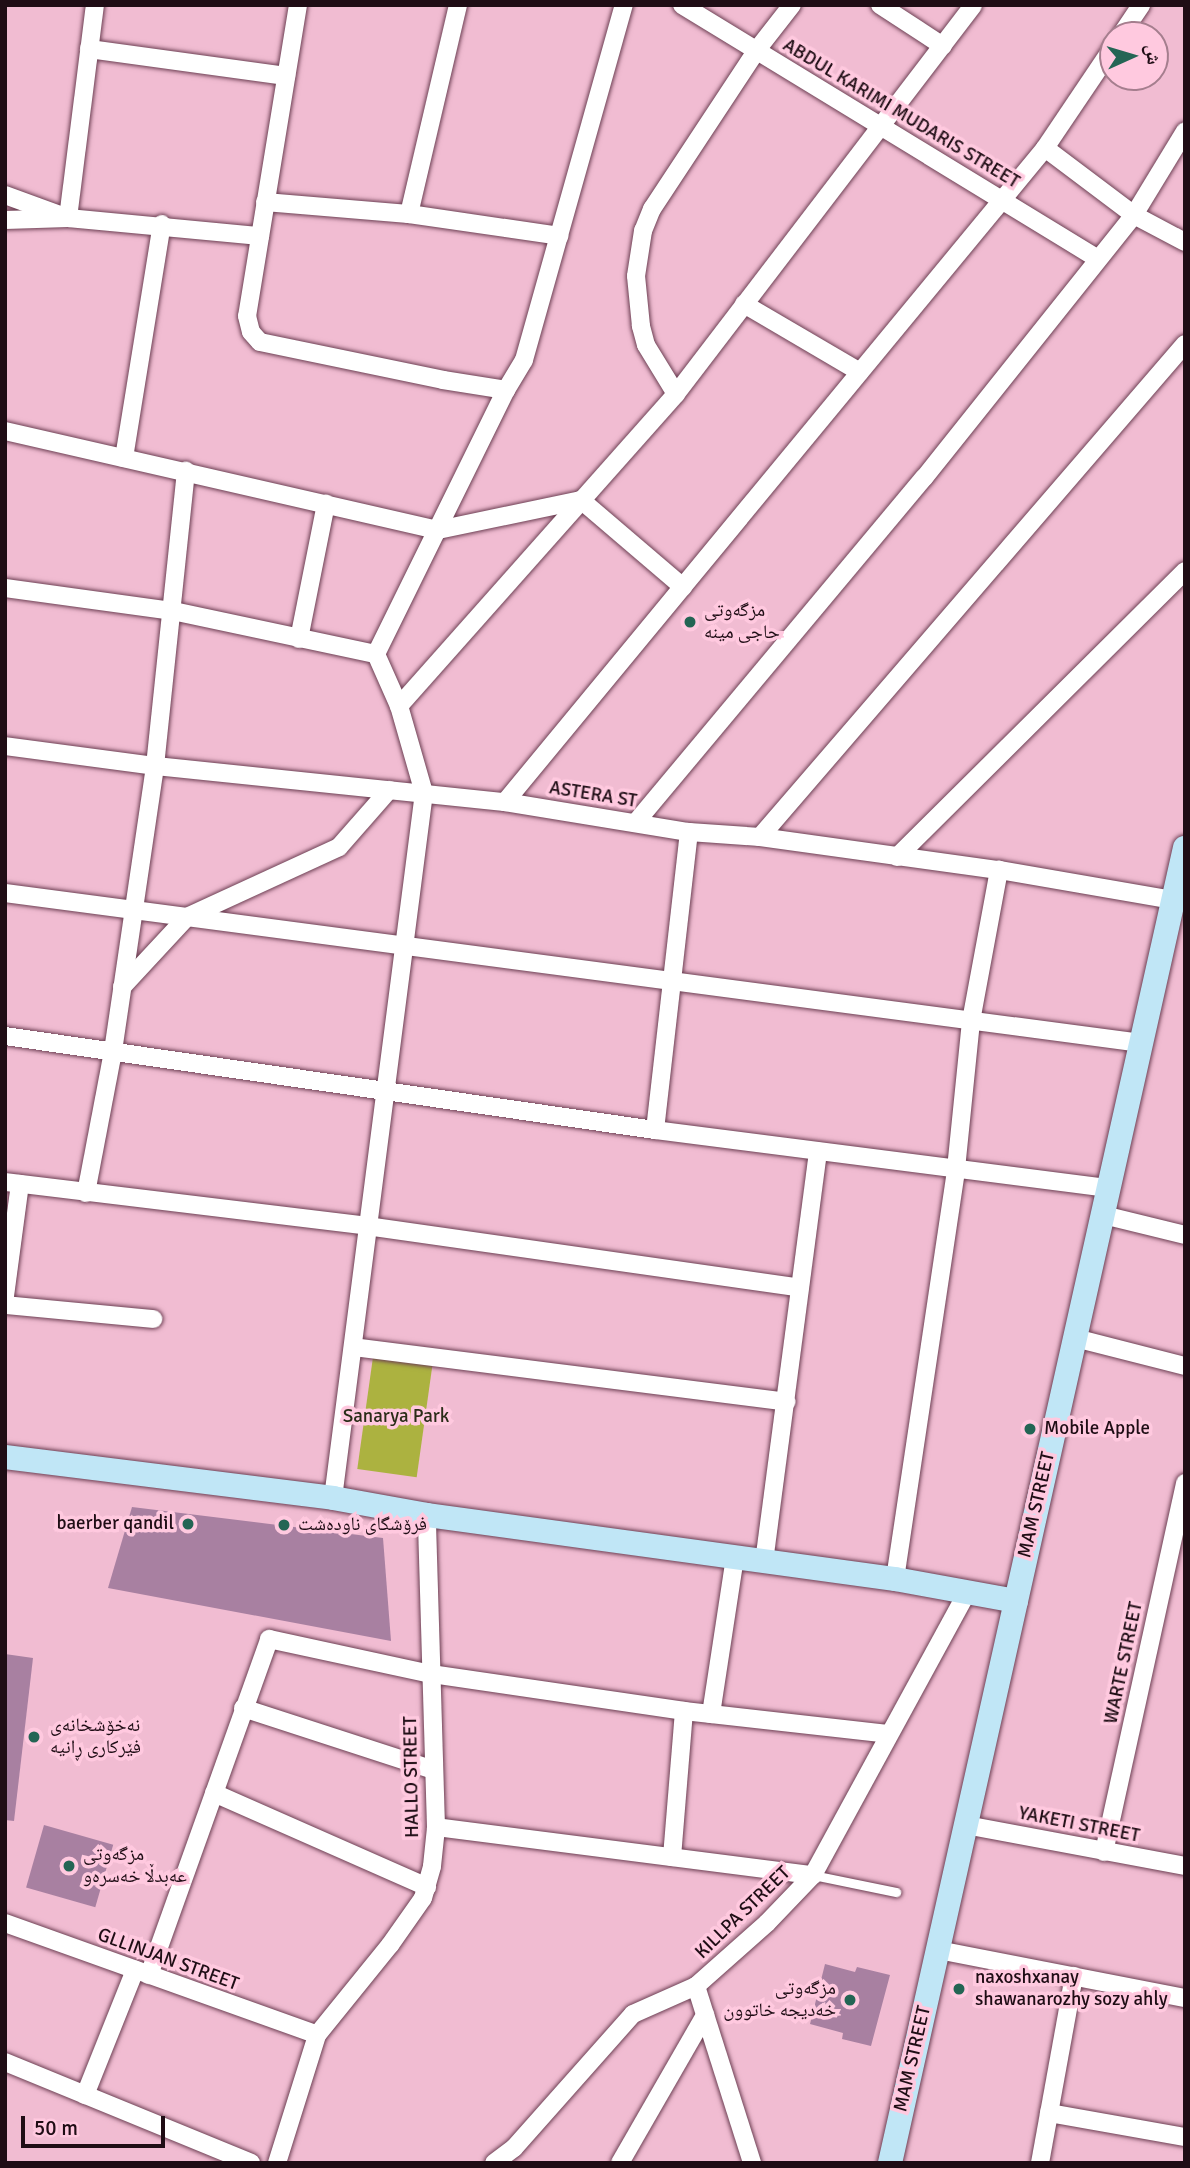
<!DOCTYPE html>
<meta charset="utf-8">
<style>
body{margin:0}
#map{position:relative;width:1190px;height:2168px;overflow:hidden;background:#f1bcd2;font-family:Signika,"Noto Naskh Arabic",sans-serif}
div>[style]{position:absolute}
.green>*{inset:0;background:#acb240;transform-origin:0 0}
.building>*{inset:0;background:#a880a1;transform-origin:0 0}
.roads{filter:drop-shadow(0 0 2px #6d4054) drop-shadow(0 0 2px #6d4054)}
.lane>*{height:9px;margin:-4.5px;padding:0 4.5px;transform-origin:4.5px;border-radius:4.5px;background:#fff}
.street>*{height:18px;margin:-9px;padding:0 9px;transform-origin:9px;border-radius:9px;background:#fff}
.secondary>*{height:24px;margin:-12px;padding:0 12px;transform-origin:12px;border-radius:12px;background:#c0e6f6}
.dots>*{width:19px;height:19px;translate:-50% -50%;box-sizing:border-box;border:4px solid #ffc9df;border-radius:50%}
span{translate:-50% -50%;white-space:nowrap;text-align:center;line-height:1.15;-webkit-text-stroke:7px #ffc9df;paint-order:stroke}
.street-label{font-size:19px;color:#1f0d15}
.poi-label{font-size:19px;color:#1f0d15}
.left{translate:0 -50%;text-align:left}
.right{translate:-100% -50%;text-align:right}
.park-label{font-size:19px;color:#2a2c17}
.frame{position:absolute;inset:0;border:7px solid #1f0d15;pointer-events:none}
.north{position:absolute;left:1099px;top:21px;width:70px;height:70px;box-sizing:border-box;background:#ffc9df;border:2px solid #a57e8e;border-radius:50%;rotate:86deg;font-size:19px;font-weight:700;line-height:28px;text-align:center;color:#1f0d15}
.north::after{content:'';display:block;margin:auto;width:24px;height:32px;background:#246554;clip-path:polygon(50% 0,100% 100%,50% 72%,0 100%)}
.scale{position:absolute;left:21px;top:2116px;width:144px;height:32px;box-sizing:border-box;border:4px solid #1f0d15;border-top:0;padding-left:9px;font-size:21px;line-height:24px;white-space:nowrap;color:#1f0d15;-webkit-text-stroke:5px #ffc9df;paint-order:stroke}
</style>
<div id="map">
<div class="green">
<i style="left:373px;top:1357px;width:60px;height:113px;rotate:8deg"></i>
</div>
<div class="building">
<i style="clip-path:polygon(132px 1507px,383px 1538px,391px 1641px,108px 1588px)"></i>
<i style="clip-path:polygon(5px 1654px,33px 1658px,14px 1821px,5px 1820px)"></i>
<i style="left:44px;top:1825px;width:72px;height:65px;rotate:16deg"></i>
<i style="clip-path:polygon(825px 1964px,855px 1972px,857px 1967px,890px 1975px,871px 2046px,842px 2039px,843px 2033px,810px 2024px)"></i>
</div>
<div class="roads">
<div class="lane">
<i style="left:813px;top:1875px;width:85px;rotate:11.6deg"></i>
</div>
<div class="street">
<i style="left:298px;top:5px;width:315px;rotate:99.3deg"></i>
<i style="left:247px;top:316px;width:16px;rotate:76deg"></i>
<i style="left:251px;top:332px;width:13px;rotate:48deg"></i>
<i style="left:260px;top:342px;width:187px;rotate:11.7deg"></i>
<i style="left:443px;top:380px;width:64px;rotate:9deg"></i>
<i style="left:682px;top:5px;width:487px;rotate:31.4deg"></i>
<i style="left:880px;top:5px;width:75px;rotate:33.1deg"></i>
<i style="left:1121px;top:35px;width:36px;rotate:-56deg"></i>
<i style="left:89px;top:49px;width:199px;rotate:7.8deg"></i>
<i style="left:1045px;top:148px;width:111px;rotate:37deg"></i>
<i style="left:1134px;top:215px;width:58px;rotate:27.9deg"></i>
<i style="left:5px;top:195px;width:67px;rotate:20.1deg"></i>
<i style="left:68px;top:218px;width:193px;rotate:5.4deg"></i>
<i style="left:265px;top:202px;width:144px;rotate:4.8deg"></i>
<i style="left:409px;top:214px;width:152px;rotate:8.3deg"></i>
<i style="left:409px;top:214px;width:215px;rotate:-76.8deg"></i>
<i style="left:5px;top:220px;width:63px;rotate:-1.8deg"></i>
<i style="left:68px;top:218px;width:215px;rotate:-82.8deg"></i>
<i style="left:744px;top:304px;width:134px;rotate:30.4deg"></i>
<i style="left:676px;top:394px;width:57px;rotate:-121.5deg"></i>
<i style="left:646px;top:345px;width:20px;rotate:-105deg"></i>
<i style="left:641px;top:326px;width:50px;rotate:-95.7deg"></i>
<i style="left:636px;top:276px;width:46px;rotate:-81.2deg"></i>
<i style="left:643px;top:231px;width:24px;rotate:-68deg"></i>
<i style="left:652px;top:209px;width:189px;rotate:-56.6deg"></i>
<i style="left:756px;top:51px;width:58px;rotate:-52deg"></i>
<i style="left:5px;top:431px;width:444px;rotate:12.9deg"></i>
<i style="left:438px;top:530px;width:146px;rotate:-11.8deg"></i>
<i style="left:581px;top:500px;width:134px;rotate:40.5deg"></i>
<i style="left:124px;top:458px;width:237px;rotate:-80.8deg"></i>
<i style="left:5px;top:588px;width:170px;rotate:7.8deg"></i>
<i style="left:173px;top:611px;width:208px;rotate:12deg"></i>
<i style="left:299px;top:639px;width:138px;rotate:-78.7deg"></i>
<i style="left:399px;top:706px;width:417px;rotate:-48.4deg"></i>
<i style="left:676px;top:394px;width:489px;rotate:-52.6deg"></i>
<i style="left:5px;top:746px;width:151px;rotate:7.6deg"></i>
<i style="left:155px;top:766px;width:352px;rotate:5.9deg"></i>
<i style="left:505px;top:802px;width:186px;rotate:9.3deg"></i>
<i style="left:689px;top:832px;width:71px;rotate:4deg"></i>
<i style="left:760px;top:837px;width:241px;rotate:7.9deg"></i>
<i style="left:999px;top:870px;width:177px;rotate:9.8deg"></i>
<i style="left:505px;top:802px;width:848px;rotate:-50.45deg"></i>
<i style="left:1045px;top:148px;width:122px;rotate:-56deg"></i>
<i style="left:636px;top:822px;width:449px;rotate:-50.1deg"></i>
<i style="left:924px;top:478px;width:337px;rotate:-51.4deg"></i>
<i style="left:1134px;top:215px;width:98px;rotate:-58.7deg"></i>
<i style="left:760px;top:837px;width:651px;rotate:-49.24deg"></i>
<i style="left:897px;top:857px;width:406px;rotate:-44.8deg"></i>
<i style="left:5px;top:893px;width:1146px;rotate:7.52deg"></i>
<i style="left:122px;top:987px;width:96px;rotate:-47.1deg"></i>
<i style="left:187px;top:917px;width:167px;rotate:-24.7deg"></i>
<i style="left:339px;top:847px;width:76px;rotate:-48.7deg"></i>
<i style="left:5px;top:1036px;width:657px;rotate:8.23deg"></i>
<i style="left:655px;top:1130px;width:458px;rotate:7.3deg"></i>
<i style="left:655px;top:1130px;width:300px;rotate:-83.5deg"></i>
<i style="left:5px;top:1182px;width:365px;rotate:6.9deg"></i>
<i style="left:367px;top:1226px;width:437px;rotate:8.1deg"></i>
<i style="left:86px;top:1193px;width:145px;rotate:-79.2deg"></i>
<i style="left:113px;top:1051px;width:288px;rotate:-81.6deg"></i>
<i style="left:155px;top:766px;width:297px;rotate:-84deg"></i>
<i style="left:1103px;top:1215px;width:84px;rotate:13.7deg"></i>
<i style="left:5px;top:1296px;width:113px;rotate:-82.4deg"></i>
<i style="left:5px;top:1305px;width:149px;rotate:5.4deg"></i>
<i style="left:1075px;top:1338px;width:114px;rotate:14.3deg"></i>
<i style="left:353px;top:1347px;width:437px;rotate:7.2deg"></i>
<i style="left:333px;top:1498px;width:711px;rotate:-82.65deg"></i>
<i style="left:424px;top:793px;width:91px;rotate:-106deg"></i>
<i style="left:399px;top:706px;width:57px;rotate:-113.9deg"></i>
<i style="left:376px;top:654px;width:294px;rotate:-63.8deg"></i>
<i style="left:506px;top:390px;width:35px;rotate:-59deg"></i>
<i style="left:524px;top:360px;width:369px;rotate:-74.3deg"></i>
<i style="left:764px;top:1562px;width:414px;rotate:-82.5deg"></i>
<i style="left:895px;top:1579px;width:415px;rotate:-81.5deg"></i>
<i style="left:956px;top:1169px;width:149px;rotate:-84.2deg"></i>
<i style="left:971px;top:1021px;width:154px;rotate:-79.5deg"></i>
<i style="left:243px;top:1708px;width:201px;rotate:18deg"></i>
<i style="left:711px;top:1714px;width:158px;rotate:-81.3deg"></i>
<i style="left:214px;top:1793px;width:233px;rotate:23.8deg"></i>
<i style="left:966px;top:1825px;width:223px;rotate:10.6deg"></i>
<i style="left:436px;top:1827px;width:380px;rotate:7.3deg"></i>
<i style="left:1104px;top:1852px;width:378px;rotate:-77.6deg"></i>
<i style="left:672px;top:1857px;width:146px;rotate:-85.3deg"></i>
<i style="left:5px;top:1923px;width:331px;rotate:19.7deg"></i>
<i style="left:938px;top:1950px;width:252px;rotate:11deg"></i>
<i style="left:149px;top:1975px;width:357px;rotate:-70.3deg"></i>
<i style="left:269px;top:1639px;width:166px;rotate:12.2deg"></i>
<i style="left:431px;top:1674px;width:256px;rotate:8.3deg"></i>
<i style="left:684px;top:1711px;width:205px;rotate:6.4deg"></i>
<i style="left:696px;top:1986px;width:186px;rotate:72.4deg"></i>
<i style="left:5px;top:2062px;width:266px;rotate:22.3deg"></i>
<i style="left:85px;top:2095px;width:135px;rotate:-68.2deg"></i>
<i style="left:1049px;top:2113px;width:138px;rotate:10deg"></i>
<i style="left:277px;top:2163px;width:134px;rotate:-72.6deg"></i>
<i style="left:317px;top:2035px;width:116px;rotate:-51deg"></i>
<i style="left:390px;top:1945px;width:57px;rotate:-54.9deg"></i>
<i style="left:423px;top:1898px;width:33px;rotate:-74deg"></i>
<i style="left:432px;top:1866px;width:39px;rotate:-84deg"></i>
<i style="left:436px;top:1827px;width:312px;rotate:-91.7deg"></i>
<i style="left:494px;top:2163px;width:25px;rotate:-37deg"></i>
<i style="left:514px;top:2148px;width:179px;rotate:-48.4deg"></i>
<i style="left:633px;top:2014px;width:69px;rotate:-24deg"></i>
<i style="left:696px;top:1986px;width:95px;rotate:-41.6deg"></i>
<i style="left:767px;top:1923px;width:66px;rotate:-46.2deg"></i>
<i style="left:813px;top:1875px;width:322px;rotate:-61.4deg"></i>
<i style="left:620px;top:2163px;width:171px;rotate:-60.1deg"></i>
<i style="left:1040px;top:2163px;width:190px;rotate:-79.7deg"></i>
</div>
<div class="secondary">
<i style="left:5px;top:1457px;width:331px;rotate:7.1deg"></i>
<i style="left:333px;top:1498px;width:96px;rotate:10.3deg"></i>
<i style="left:427px;top:1515px;width:472px;rotate:7.8deg"></i>
<i style="left:895px;top:1579px;width:123px;rotate:10.3deg"></i>
<i style="left:890px;top:2163px;width:1348px;rotate:-77.36deg"></i>
</div>
</div>
<div class="dots">
<i style="left:690px;top:622px;background:#246554"></i>
<i style="left:1030px;top:1429px;background:#246554"></i>
<i style="left:188px;top:1524px;background:#246554"></i>
<i style="left:284px;top:1525px;background:#246554"></i>
<i style="left:34px;top:1737px;background:#246554"></i>
<i style="left:69px;top:1866px;background:#246554"></i>
<i style="left:959px;top:1989px;background:#246554"></i>
<i style="left:850px;top:2000px;background:#246554"></i>
</div>
<div class="street-label">
<span style="left:901px;top:114px;rotate:31deg">ABDUL KARIMI MUDARIS STREET</span>
<span style="left:593px;top:795px;rotate:9deg">ASTERA ST</span>
<span style="left:1037px;top:1505px;rotate:-77deg">MAM STREET</span>
<span style="left:1124px;top:1663px;rotate:-78deg">WARTE STREET</span>
<span style="left:412px;top:1777px;rotate:-91deg">HALLO STREET</span>
<span style="left:1079px;top:1825px;rotate:11deg">YAKETI STREET</span>
<span style="left:743px;top:1913px;rotate:-44deg">KILLPA STREET</span>
<span style="left:168px;top:1960px;rotate:20deg">GLLINJAN STREET</span>
<span style="left:913px;top:2059px;rotate:-77deg">MAM STREET</span>
</div>
<div class="poi-label">
<span class="left" style="left:704px;top:622px">مزگەوتی<br>حاجی مینە</span>
<span class="left" style="left:1044px;top:1429px">Mobile Apple</span>
<span class="right" style="left:174px;top:1524px">baerber qandil</span>
<span class="left" style="left:298px;top:1525px">فرۆشگای ناوده‌شت</span>
<span class="left" style="left:50px;top:1737px">نەخۆشخانەی<br>فێرکاری ڕانیە</span>
<span class="left" style="left:83px;top:1866px">مزگەوتی<br>عەبدڵا خەسرەو</span>
<span class="left" style="left:975px;top:1989px">naxoshxanay<br>shawanarozhy sozy ahly</span>
<span class="right" style="left:836px;top:2000px">مزگەوتی<br>خەدیجە خاتوون</span>
</div>
<div class="park-label">
<span style="left:396px;top:1417px">Sanarya Park</span>
</div>
<div class="frame"></div>
<div class="north">ش</div>
<div class="scale">50 m</div>
</div>
